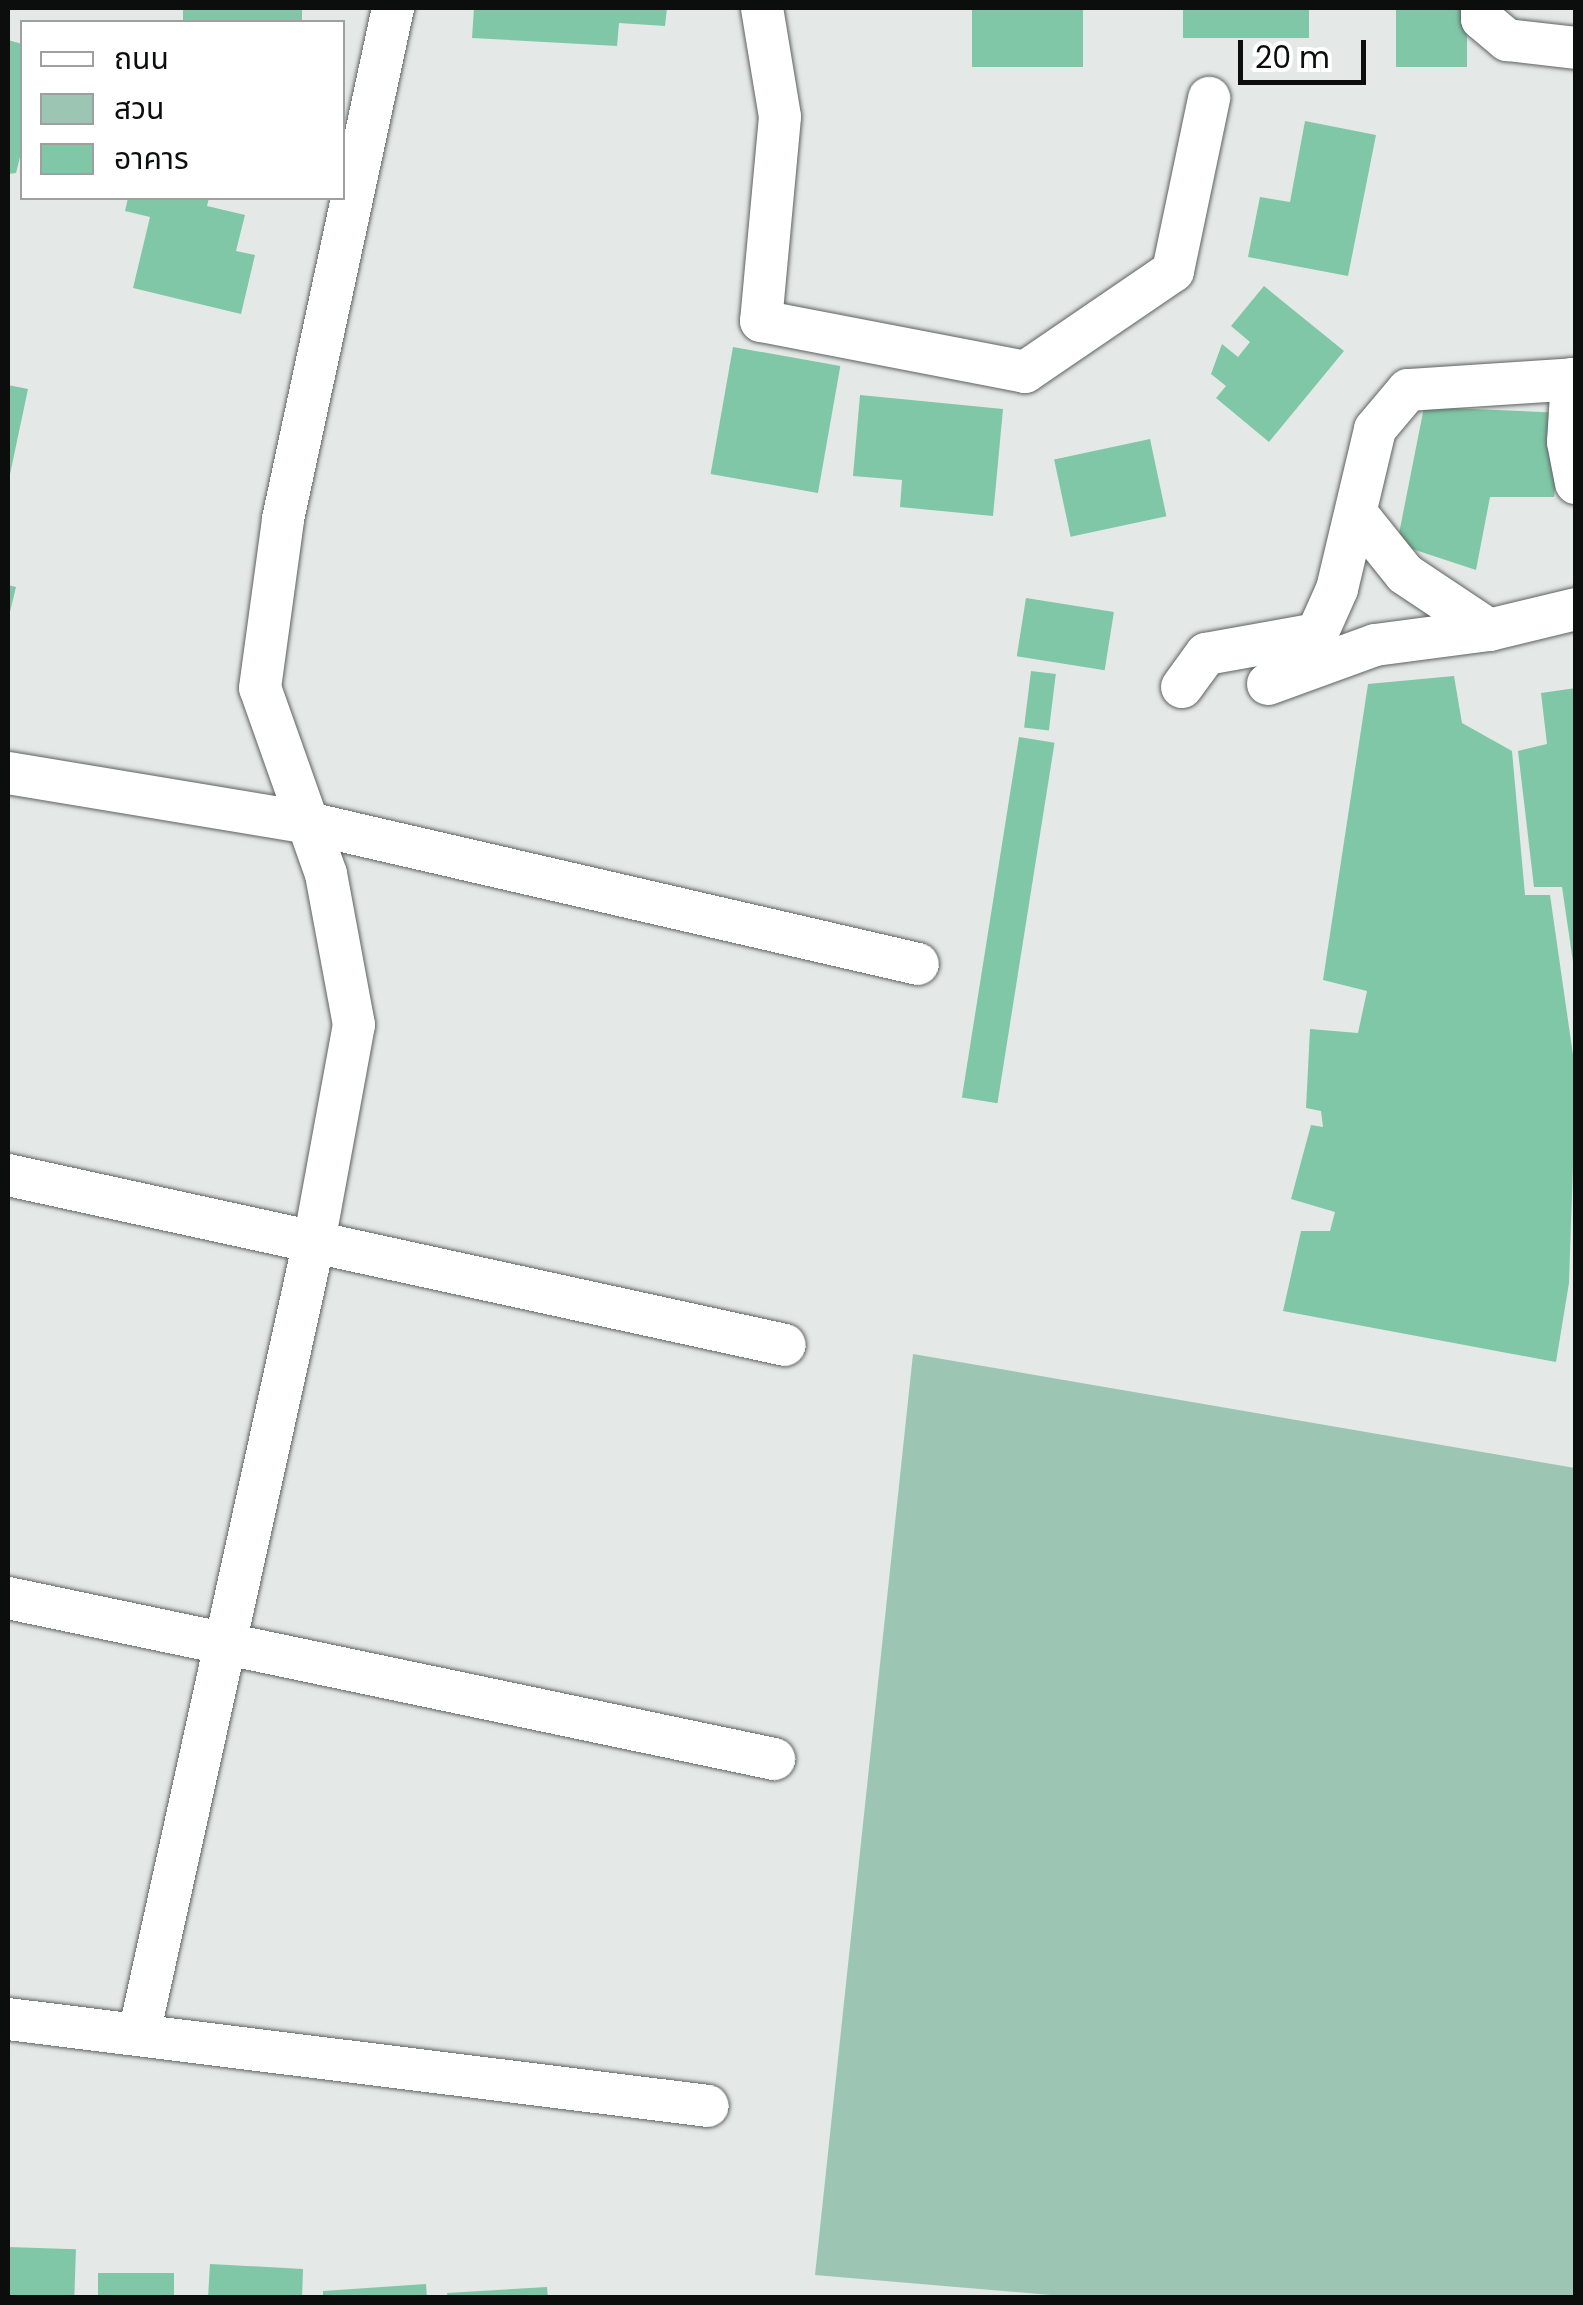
<!DOCTYPE html>
<meta charset="utf-8">
<style>
body{margin:0}
#map{position:relative;width:1583px;height:2305px;overflow:hidden;background:#e4e9e7;font-family:Poppins,"Noto Sans Thai",sans-serif}
div>[style]{position:absolute}
.green>*{inset:0;background:#9cc6b3}
.building>*{inset:0;background:#7fc7a7;transform-origin:0 0}
.roads{filter:drop-shadow(0 0 2px #5e6260) drop-shadow(0 0 2px #5e6260)}
.minor>*{height:42px;margin:-21px;padding:0 21px;transform-origin:21px;border-radius:21px;background:#fff}
span{translate:-50% -50%;white-space:nowrap;text-align:center;line-height:1.15;-webkit-text-stroke:8px #fff;paint-order:stroke}
.frame{position:absolute;inset:0;border:10px solid #0c0e0d;pointer-events:none}
.legend{position:absolute;left:20px;top:20px;width:325px;height:180px;box-sizing:border-box;background:#fff;border:2px solid #9e9f9e;margin:0;padding:12px 18px;list-style:none;font-size:30px;color:#0c0e0d}
.legend li{display:flex;align-items:center;gap:20px;height:50px}
.legend b{width:50px;border:2px solid #9e9f9e}
.scale{position:absolute;left:1238px;top:40px;width:128px;height:45px;box-sizing:border-box;border:5px solid #0c0e0d;border-top:0;padding-left:12px;font-size:30px;line-height:35px;white-space:nowrap;color:#0c0e0d;-webkit-text-stroke:8px #fff;paint-order:stroke}
</style>
<div id="map">
<div class="green">
<i style="clip-path:polygon(913px 1354px,1575px 1468px,1575px 2297px,1085px 2298px,815px 2275px)"></i>
</div>
<div class="building">
<i style="left:183px;top:8px;width:119px;height:15px"></i>
<i style="clip-path:polygon(474px 8px,667px 8px,665px 26px,619px 23px,617px 46px,472px 38px)"></i>
<i style="left:972px;top:8px;width:111px;height:59px"></i>
<i style="left:1183px;top:8px;width:126px;height:30px"></i>
<i style="left:1396px;top:8px;width:71px;height:59px"></i>
<i style="clip-path:polygon(8px 40px,22px 44px,22px 149px,16px 173px,8px 174px)"></i>
<i style="clip-path:polygon(1305px 121px,1376px 135px,1348px 276px,1248px 257px,1260px 197px,1290px 202px)"></i>
<i style="clip-path:polygon(128px 198px,209px 198px,207px 206px,245px 215px,236px 251px,255px 255px,241px 314px,133px 288px,150px 217px,125px 211px)"></i>
<i style="clip-path:polygon(1264px 286px,1344px 351px,1269px 442px,1216px 398px,1226px 386px,1211px 374px,1222px 344px,1238px 357px,1250px 342px,1231px 326px)"></i>
<i style="left:733px;top:347px;width:109px;height:129px;rotate:10deg"></i>
<i style="clip-path:polygon(8px 385px,28px 389px,9px 479px,8px 478px)"></i>
<i style="clip-path:polygon(860px 395px,1003px 409px,993px 516px,900px 507px,902px 480px,853px 476px)"></i>
<i style="clip-path:polygon(1424px 407px,1565px 413px,1554px 497px,1490px 497px,1476px 570px,1397px 544px)"></i>
<i style="left:1150px;top:439px;width:79px;height:98px;rotate:78deg"></i>
<i style="clip-path:polygon(8px 585px,16px 587px,9px 616px,8px 616px)"></i>
<i style="left:1026px;top:598px;width:89px;height:59px;rotate:9deg"></i>
<i style="left:1031px;top:671px;width:25px;height:57px;rotate:7deg"></i>
<i style="clip-path:polygon(1454px 676px,1462px 723px,1512px 751px,1525px 895px,1550px 895px,1576px 1076px,1569px 1283px,1556px 1362px,1283px 1311px,1301px 1231px,1330px 1231px,1335px 1212px,1291px 1199px,1311px 1125px,1323px 1127px,1321px 1111px,1306px 1108px,1310px 1029px,1358px 1033px,1367px 991px,1323px 980px,1368px 684px)"></i>
<i style="clip-path:polygon(1576px 688px,1576px 962px,1573px 962px,1562px 887px,1534px 887px,1518px 751px,1547px 744px,1541px 693px)"></i>
<i style="left:1019px;top:737px;width:36px;height:365px;rotate:9deg"></i>
<i style="left:8px;top:2247px;width:68px;height:51px;rotate:2deg"></i>
<i style="clip-path:polygon(210px 2264px,303px 2269px,302px 2298px,208px 2298px)"></i>
<i style="left:174px;top:2273px;width:25px;height:76px;rotate:90deg"></i>
<i style="clip-path:polygon(426px 2284px,427px 2298px,323px 2298px,323px 2291px)"></i>
<i style="clip-path:polygon(547px 2287px,548px 2298px,448px 2298px,447px 2293px)"></i>
</div>
<div class="roads">
<div class="minor">
<i style="left:762px;top:8px;width:110px;rotate:80.6deg"></i>
<i style="left:780px;top:117px;width:205px;rotate:95.3deg"></i>
<i style="left:761px;top:321px;width:269px;rotate:10.9deg"></i>
<i style="left:1025px;top:372px;width:179px;rotate:-34.3deg"></i>
<i style="left:1173px;top:271px;width:177px;rotate:-78.2deg"></i>
<i style="left:1482px;top:8px;width:11px;rotate:90deg"></i>
<i style="left:1482px;top:19px;width:33px;rotate:40deg"></i>
<i style="left:1507px;top:40px;width:69px;rotate:6.6deg"></i>
<i style="left:1572px;top:379px;width:63px;rotate:93.6deg"></i>
<i style="left:1568px;top:442px;width:42px;rotate:79deg"></i>
<i style="left:1356px;top:513px;width:78px;rotate:51.2deg"></i>
<i style="left:1405px;top:574px;width:101px;rotate:33.7deg"></i>
<i style="left:1268px;top:684px;width:114px;rotate:-20deg"></i>
<i style="left:1375px;top:645px;width:115px;rotate:-7.5deg"></i>
<i style="left:1489px;top:630px;width:89px;rotate:-13.6deg"></i>
<i style="left:1182px;top:687px;width:41px;rotate:-54deg"></i>
<i style="left:1206px;top:654px;width:113px;rotate:-10.2deg"></i>
<i style="left:1317px;top:634px;width:49px;rotate:-66deg"></i>
<i style="left:1337px;top:589px;width:164px;rotate:-76.6deg"></i>
<i style="left:1375px;top:429px;width:51px;rotate:-49.8deg"></i>
<i style="left:1408px;top:390px;width:168px;rotate:-3.7deg"></i>
<i style="left:8px;top:773px;width:300px;rotate:9.4deg"></i>
<i style="left:304px;top:822px;width:630px;rotate:13.02deg"></i>
<i style="left:8px;top:1175px;width:795px;rotate:12.34deg"></i>
<i style="left:8px;top:1598px;width:783px;rotate:11.87deg"></i>
<i style="left:8px;top:2019px;width:705px;rotate:7.08deg"></i>
<i style="left:139px;top:2034px;width:816px;rotate:-77.55deg"></i>
<i style="left:315px;top:1237px;width:216px;rotate:-79.6deg"></i>
<i style="left:354px;top:1025px;width:154px;rotate:-100.5deg"></i>
<i style="left:326px;top:874px;width:197px;rotate:-109.5deg"></i>
<i style="left:260px;top:688px;width:171px;rotate:-82.2deg"></i>
<i style="left:283px;top:519px;width:523px;rotate:-77.85deg"></i>
</div>
</div>
<div class="frame"></div>
<ul class="legend">
<li><b style="height:12px;background:#fff"></b>ถนน</li>
<li><b style="height:28px;background:#9cc6b3"></b>สวน</li>
<li><b style="height:28px;background:#7fc7a7"></b>อาคาร</li>
</ul>
<div class="scale">20 m</div>
</div>
